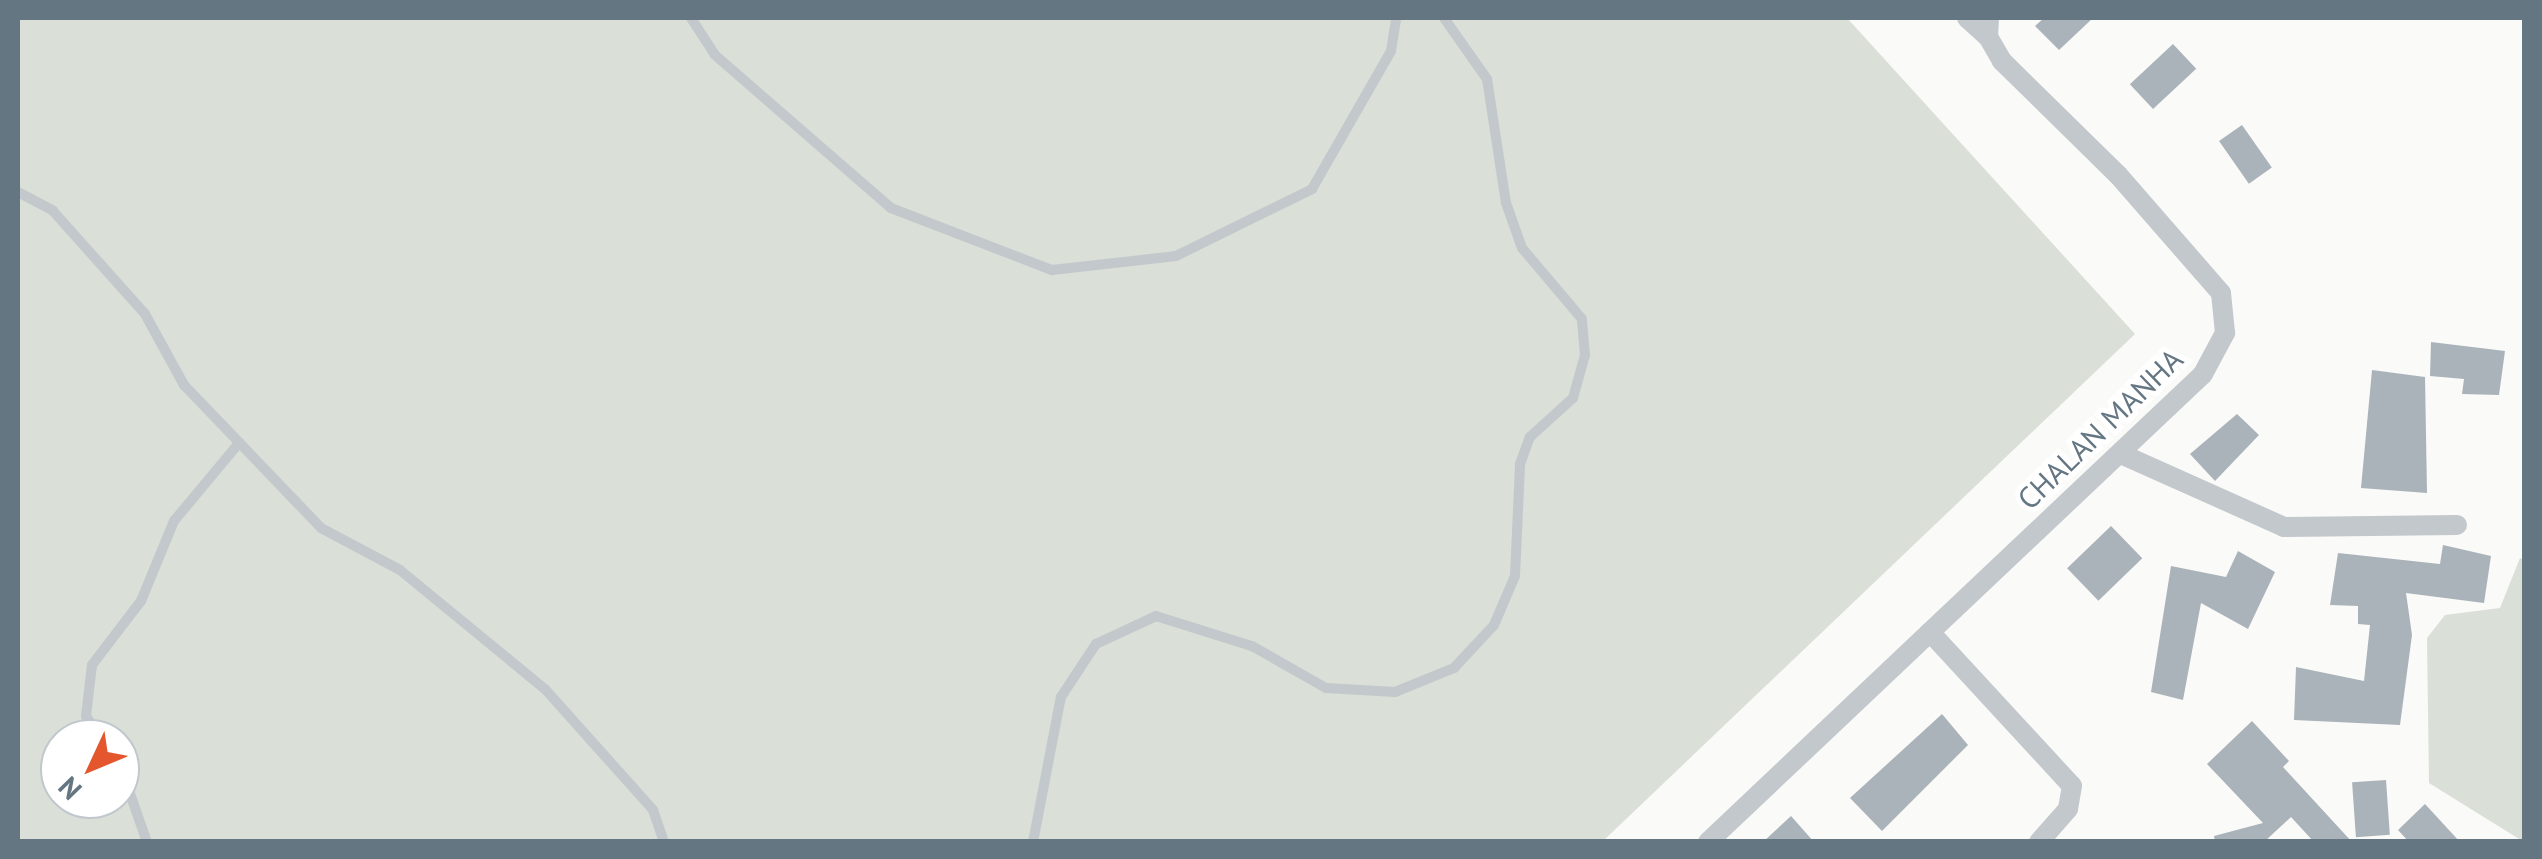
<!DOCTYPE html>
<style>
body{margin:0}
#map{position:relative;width:2542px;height:859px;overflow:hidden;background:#fafaf8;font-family:"PT Sans",sans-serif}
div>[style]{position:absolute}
.green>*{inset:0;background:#dadfd7}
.building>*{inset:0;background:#aab3b9;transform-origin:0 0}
.service>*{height:10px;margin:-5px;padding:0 5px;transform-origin:5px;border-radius:5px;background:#c3c8cc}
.minor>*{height:20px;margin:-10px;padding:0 10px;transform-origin:10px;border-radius:10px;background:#c3c8cc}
span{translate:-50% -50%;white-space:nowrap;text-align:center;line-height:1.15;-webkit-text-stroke:10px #fff;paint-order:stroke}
.street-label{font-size:30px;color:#657683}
.frame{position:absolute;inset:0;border:20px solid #657683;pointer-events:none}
.north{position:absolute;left:40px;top:719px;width:100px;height:100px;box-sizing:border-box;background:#fff;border:2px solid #c1c8cd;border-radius:50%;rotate:226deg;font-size:28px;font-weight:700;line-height:40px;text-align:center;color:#657683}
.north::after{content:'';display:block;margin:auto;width:35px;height:45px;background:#e4572e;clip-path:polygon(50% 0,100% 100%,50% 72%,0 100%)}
</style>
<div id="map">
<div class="green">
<i style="clip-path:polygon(evenodd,18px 18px,1847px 18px,2135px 334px,1603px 841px,18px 841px,18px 18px,60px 739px,120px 739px,120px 799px,60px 799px,60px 739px)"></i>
<i style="clip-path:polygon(2520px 558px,2524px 560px,2524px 842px,2429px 783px,2427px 638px,2445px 615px,2500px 608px)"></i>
</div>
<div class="building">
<i style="clip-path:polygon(2044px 18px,2093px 18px,2059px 50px,2035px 26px)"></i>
<i style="left:2173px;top:44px;width:34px;height:59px;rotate:47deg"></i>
<i style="left:2242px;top:125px;width:52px;height:28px;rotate:55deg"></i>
<i style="clip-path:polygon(2431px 342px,2505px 351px,2499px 395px,2462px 394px,2464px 379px,2430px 376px)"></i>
<i style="clip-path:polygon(2372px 370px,2425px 377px,2427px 493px,2361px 488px)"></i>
<i style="clip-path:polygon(2237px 414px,2259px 435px,2215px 481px,2190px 454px)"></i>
<i style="left:2111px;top:526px;width:45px;height:61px;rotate:46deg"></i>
<i style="clip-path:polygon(2443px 545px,2491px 556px,2484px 603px,2406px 593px,2412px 635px,2400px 725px,2294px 720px,2296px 667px,2364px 681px,2370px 625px,2358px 624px,2358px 606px,2330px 605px,2338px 553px,2440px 564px)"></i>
<i style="clip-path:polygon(2238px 551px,2275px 572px,2248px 629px,2201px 603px,2183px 700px,2151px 692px,2171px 566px,2226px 577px)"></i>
<i style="clip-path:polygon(1942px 714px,1968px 745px,1882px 831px,1850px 798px)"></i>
<i style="clip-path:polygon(2252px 721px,2289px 761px,2283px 767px,2352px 842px,2314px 842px,2291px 817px,2264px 842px,2215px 842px,2214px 836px,2263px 823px,2207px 764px)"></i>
<i style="left:2386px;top:780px;width:55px;height:34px;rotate:86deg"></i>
<i style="clip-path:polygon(2425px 804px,2460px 842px,2409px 842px,2398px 830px)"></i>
<i style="clip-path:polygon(1791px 816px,1814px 842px,1763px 842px)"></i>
</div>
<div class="service">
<i style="left:691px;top:18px;width:44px;rotate:57deg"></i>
<i style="left:715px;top:55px;width:233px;rotate:41deg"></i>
<i style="left:891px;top:208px;width:173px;rotate:21.1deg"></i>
<i style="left:1052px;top:270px;width:125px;rotate:-6.4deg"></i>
<i style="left:1176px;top:256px;width:152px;rotate:-26.2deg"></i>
<i style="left:1312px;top:189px;width:159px;rotate:-60.2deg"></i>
<i style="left:1391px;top:51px;width:33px;rotate:-81deg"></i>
<i style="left:18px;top:192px;width:40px;rotate:28deg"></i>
<i style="left:53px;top:211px;width:138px;rotate:48.2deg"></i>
<i style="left:145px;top:314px;width:81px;rotate:61.2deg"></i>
<i style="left:184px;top:385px;width:198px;rotate:46.2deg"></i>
<i style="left:321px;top:528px;width:89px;rotate:28deg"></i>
<i style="left:400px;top:570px;width:188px;rotate:39.4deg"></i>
<i style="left:545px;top:689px;width:162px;rotate:48.2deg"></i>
<i style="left:653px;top:810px;width:34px;rotate:71deg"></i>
<i style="left:102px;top:739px;width:28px;rotate:-125deg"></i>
<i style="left:86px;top:716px;width:51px;rotate:-83.3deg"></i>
<i style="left:92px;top:665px;width:81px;rotate:-52.6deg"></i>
<i style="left:141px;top:601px;width:87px;rotate:-67.6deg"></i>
<i style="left:174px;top:521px;width:102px;rotate:-50.2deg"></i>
<i style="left:120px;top:765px;width:82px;rotate:70.7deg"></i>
<i style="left:1033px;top:842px;width:148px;rotate:-79.1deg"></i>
<i style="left:1061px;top:697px;width:64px;rotate:-56.6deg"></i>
<i style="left:1096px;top:644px;width:66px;rotate:-25deg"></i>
<i style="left:1156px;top:616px;width:101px;rotate:17.4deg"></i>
<i style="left:1252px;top:646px;width:85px;rotate:29.6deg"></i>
<i style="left:1326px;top:688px;width:69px;rotate:3.3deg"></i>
<i style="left:1395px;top:692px;width:64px;rotate:-22.1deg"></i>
<i style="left:1454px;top:668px;width:59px;rotate:-47.1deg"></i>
<i style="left:1494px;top:625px;width:53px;rotate:-66.8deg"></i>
<i style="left:1515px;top:576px;width:112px;rotate:-87.4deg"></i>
<i style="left:1520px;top:464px;width:29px;rotate:-70deg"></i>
<i style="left:1530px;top:437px;width:58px;rotate:-42.2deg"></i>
<i style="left:1573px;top:398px;width:45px;rotate:-74.4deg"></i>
<i style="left:1585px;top:355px;width:36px;rotate:-95deg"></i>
<i style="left:1582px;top:319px;width:93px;rotate:-130.2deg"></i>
<i style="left:1522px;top:248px;width:48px;rotate:-109.6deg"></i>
<i style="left:1506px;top:203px;width:125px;rotate:-98.7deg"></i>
<i style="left:1487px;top:79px;width:75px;rotate:-125.2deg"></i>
</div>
<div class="minor">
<i style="left:1967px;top:18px;width:28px;rotate:42deg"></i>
<i style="left:2121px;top:454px;width:179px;rotate:24.1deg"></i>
<i style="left:2284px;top:527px;width:173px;rotate:-0.7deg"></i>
<i style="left:1930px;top:632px;width:209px;rotate:47.3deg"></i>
<i style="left:2072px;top:786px;width:23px;rotate:100deg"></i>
<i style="left:2068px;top:809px;width:44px;rotate:131.3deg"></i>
<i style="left:1708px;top:842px;width:681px;rotate:-43.39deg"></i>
<i style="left:2203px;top:374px;width:47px;rotate:-61.8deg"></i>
<i style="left:2225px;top:333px;width:40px;rotate:-95.7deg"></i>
<i style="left:2221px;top:293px;width:157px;rotate:-131.1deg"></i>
<i style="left:2118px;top:175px;width:163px;rotate:-135.5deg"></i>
<i style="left:2002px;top:61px;width:28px;rotate:-120deg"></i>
<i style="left:1988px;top:37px;width:19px;rotate:-87deg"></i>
</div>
<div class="street-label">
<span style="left:2100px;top:429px;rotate:-44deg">CHALAN MANHA</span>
</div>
<div class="frame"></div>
<div class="north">N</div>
</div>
